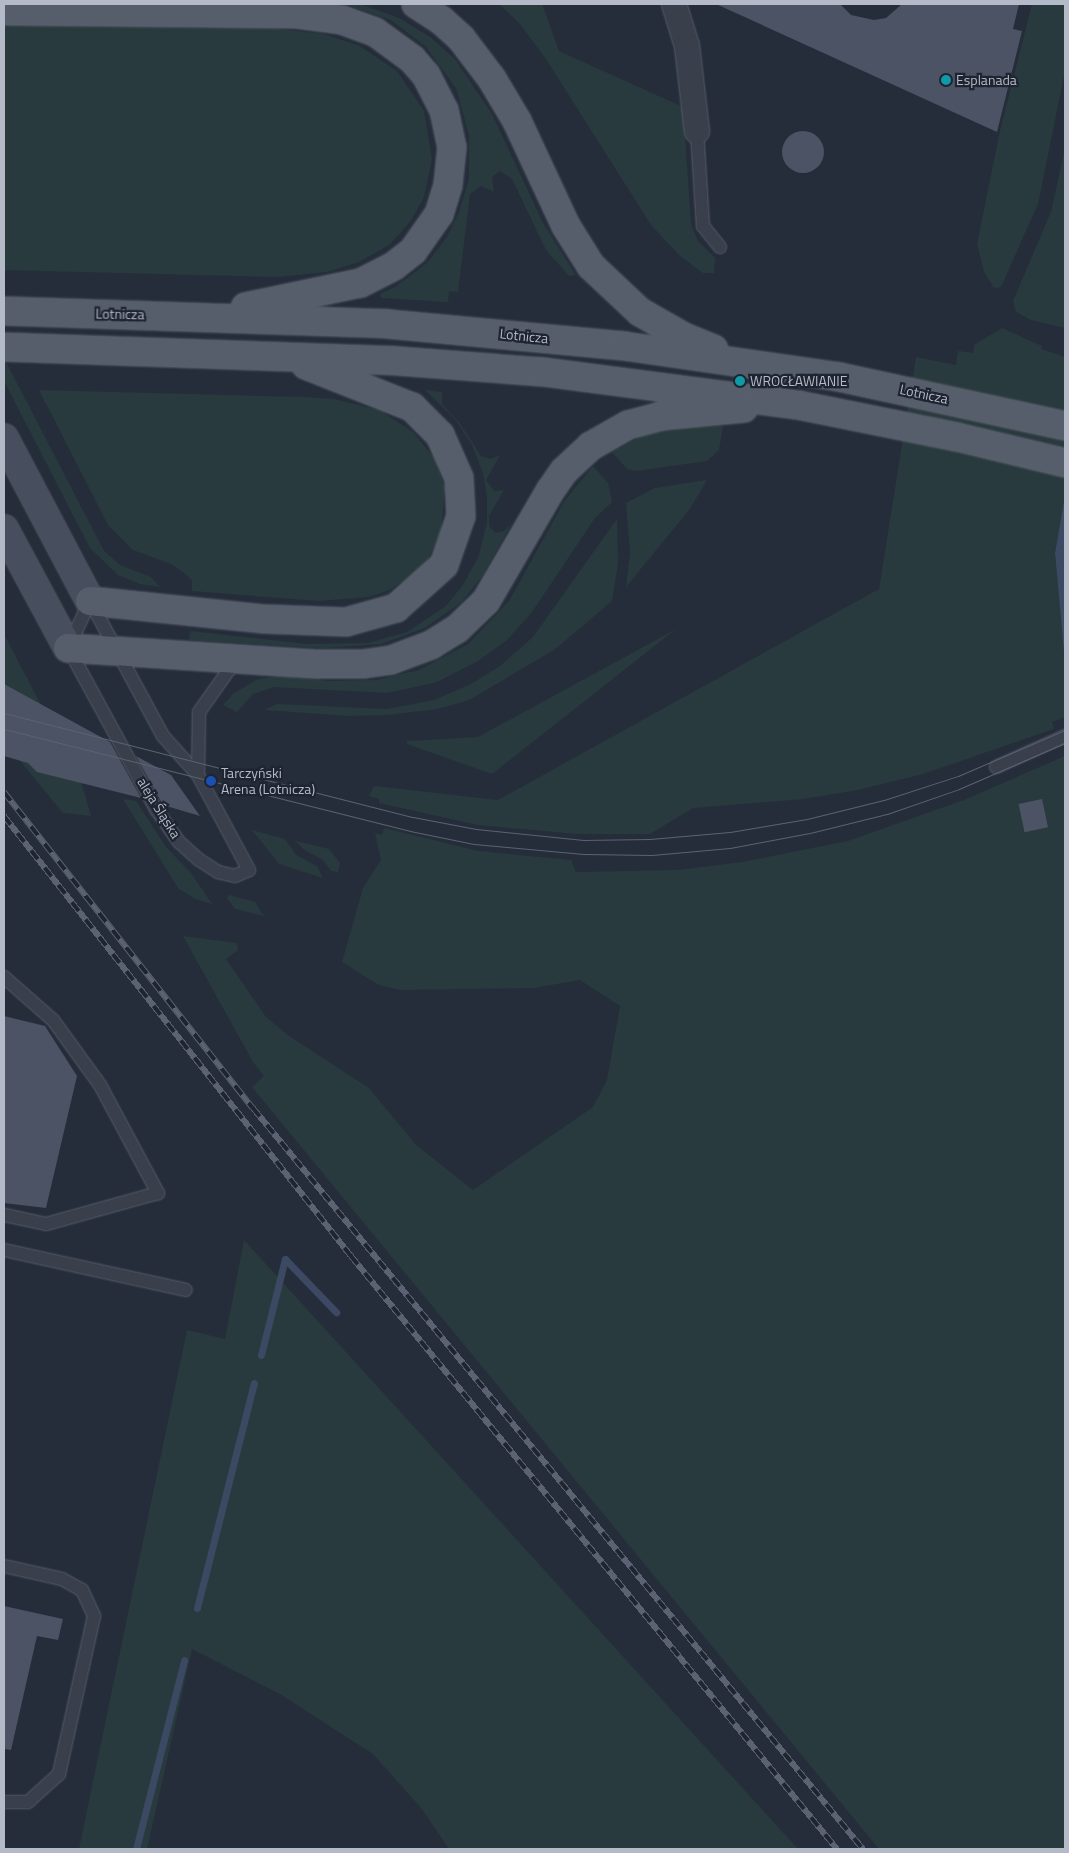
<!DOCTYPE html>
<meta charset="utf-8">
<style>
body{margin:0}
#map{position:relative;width:1069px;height:1853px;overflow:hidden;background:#252d3b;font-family:"Titillium Web",sans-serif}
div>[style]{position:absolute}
.green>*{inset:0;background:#283a3d}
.water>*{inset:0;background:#3c4963}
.stream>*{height:7px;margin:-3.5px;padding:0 3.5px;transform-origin:3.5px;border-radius:3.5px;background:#3c4963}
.building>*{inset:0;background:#4b5364;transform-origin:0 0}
.round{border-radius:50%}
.roads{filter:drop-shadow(0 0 1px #575d69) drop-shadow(0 0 1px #575d69)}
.lane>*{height:12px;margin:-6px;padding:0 6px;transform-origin:6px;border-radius:6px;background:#393f4b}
.street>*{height:24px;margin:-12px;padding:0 12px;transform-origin:12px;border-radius:12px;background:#393f4b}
.secondary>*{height:28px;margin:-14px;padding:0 14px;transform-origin:14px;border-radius:14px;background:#474e5e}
.primary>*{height:28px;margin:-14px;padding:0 14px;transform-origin:14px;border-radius:14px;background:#575e6b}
.tram>*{height:1px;margin:-0.5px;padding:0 0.5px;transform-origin:0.5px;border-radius:0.5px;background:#5b6372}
.rail>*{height:5.5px;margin-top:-2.75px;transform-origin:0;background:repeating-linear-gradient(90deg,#1e2430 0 11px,#5b6372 0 22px);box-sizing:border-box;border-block:1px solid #5b6372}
.dots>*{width:14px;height:14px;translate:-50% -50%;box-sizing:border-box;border:2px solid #1e2430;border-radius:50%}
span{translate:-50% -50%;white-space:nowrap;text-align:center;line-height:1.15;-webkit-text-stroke:4.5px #1e2430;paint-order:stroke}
.poi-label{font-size:14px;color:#b4bac7}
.left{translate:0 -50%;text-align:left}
.street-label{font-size:14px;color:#b4bac7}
.frame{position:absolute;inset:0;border:5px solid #b4bac7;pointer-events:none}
</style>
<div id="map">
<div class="green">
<i style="clip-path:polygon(344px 4px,360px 4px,399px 18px,430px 37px,455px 59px,492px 114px,543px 223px,576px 275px,569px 276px,546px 250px,512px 179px,500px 171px,492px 177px,494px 192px,481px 186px,470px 194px,458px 292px,449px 291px,448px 302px,381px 298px,380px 294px,395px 287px,427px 263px,447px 237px,459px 212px,469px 179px,469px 135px,456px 88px,426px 47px,391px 20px)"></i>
<i style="clip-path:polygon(499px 4px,542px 4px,559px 51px,683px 107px,691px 224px,698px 241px,715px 258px,714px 273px,703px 273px,680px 256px,651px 225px,546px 59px,520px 24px)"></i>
<i style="clip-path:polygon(1032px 4px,1065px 4px,1065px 71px,1038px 204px,1001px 287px,994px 288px,984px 272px,977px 244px,1000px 131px)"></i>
<i style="clip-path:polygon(4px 26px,279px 29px,323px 34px,358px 45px,397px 71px,424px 111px,432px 159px,424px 197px,411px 221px,389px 245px,359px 262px,327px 272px,278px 277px,4px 270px)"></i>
<i style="clip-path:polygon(1065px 148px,1065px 328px,1031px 320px,1016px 312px,1013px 301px,1051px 212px)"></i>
<i style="clip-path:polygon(1002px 328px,1042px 346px,1041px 349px,1065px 357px,1065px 495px,1055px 553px,1065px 664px,1065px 717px,1052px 722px,1054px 729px,923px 774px,858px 790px,804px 799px,693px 808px,650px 834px,578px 834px,478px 825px,379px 803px,379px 799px,369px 796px,374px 786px,498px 800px,879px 589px,916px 357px,956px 365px,958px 351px,973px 353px,974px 345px)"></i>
<i style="clip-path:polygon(4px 358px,104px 551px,120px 565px,151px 577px,160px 587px,140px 584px,118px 575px,90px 548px,4px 381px)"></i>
<i style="clip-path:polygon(39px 390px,305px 397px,334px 399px,379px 410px,413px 432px,435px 459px,445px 488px,441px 532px,428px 559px,415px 573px,390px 590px,368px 597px,319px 601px,192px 591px,192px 580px,183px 572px,171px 564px,133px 550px,108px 525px)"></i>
<i style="clip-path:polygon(425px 390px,442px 392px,442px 404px,459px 422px,481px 456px,491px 459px,500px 455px,486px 480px,494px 491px,504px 490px,489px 516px,489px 526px,496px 533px,504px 531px,511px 524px,483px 575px,462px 602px,425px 628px,381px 644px,323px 648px,189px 640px,190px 631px,307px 644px,368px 643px,407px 632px,446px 606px,463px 585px,479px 555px,487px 522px,487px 496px,483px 473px,472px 445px,455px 419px)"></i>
<i style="clip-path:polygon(723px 426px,719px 450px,707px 461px,636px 471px,627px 469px,612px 452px,646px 434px,681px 427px)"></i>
<i style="clip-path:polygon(593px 466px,608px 483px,612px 502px,595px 518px,532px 612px,507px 640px,478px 661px,437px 682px,387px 693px,274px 687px,253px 694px,237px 712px,223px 705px,234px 693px,258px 679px,280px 676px,330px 681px,376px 680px,419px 670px,468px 644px,509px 601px,565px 500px)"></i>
<i style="clip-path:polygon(707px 480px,689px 510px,626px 587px,630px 553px,626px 503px,655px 488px)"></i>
<i style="clip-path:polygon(617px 519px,618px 563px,612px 601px,554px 650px,469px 700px,438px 709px,388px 715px,348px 716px,264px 710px,277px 704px,387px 709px,434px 700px,471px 684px,500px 666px,533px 637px)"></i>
<i style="clip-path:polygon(676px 629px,492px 774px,407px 744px,407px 741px,478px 737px)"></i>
<i style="clip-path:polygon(4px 634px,81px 782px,91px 816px,63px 813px,20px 761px,4px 753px)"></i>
<i style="clip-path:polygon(1065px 756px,1065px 1849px,879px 1849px,252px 1087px,264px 1076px,253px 1062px,183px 936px,237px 943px,238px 950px,226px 959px,266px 1017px,289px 1036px,369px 1088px,416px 1145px,473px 1190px,593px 1107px,607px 1080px,620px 1006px,580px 980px,534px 988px,401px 990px,379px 985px,342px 962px,363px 888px,381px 860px,375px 833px,382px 835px,384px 828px,478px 851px,571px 860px,576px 872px,678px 870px,742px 862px,848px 841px,964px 800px)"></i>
<i style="clip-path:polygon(123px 799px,136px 801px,166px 847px,191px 873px,212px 904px,195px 899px,178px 888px)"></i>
<i style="clip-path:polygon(252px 830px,285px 839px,296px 855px,317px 866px,323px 878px,279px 864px)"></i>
<i style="clip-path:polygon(296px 841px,329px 849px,340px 863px,338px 872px,331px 871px,323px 860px,303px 849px)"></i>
<i style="clip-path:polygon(229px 895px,255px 902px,264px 916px,235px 909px,227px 898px)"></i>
<i style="clip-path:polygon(244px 1240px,798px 1849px,449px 1849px,422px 1809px,373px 1754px,280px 1694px,192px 1649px,147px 1849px,79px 1849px,187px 1330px,225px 1339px)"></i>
</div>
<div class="water">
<i style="clip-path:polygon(1065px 495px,1065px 664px,1055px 553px)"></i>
</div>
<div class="stream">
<i style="left:261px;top:1355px;width:99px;rotate:-76deg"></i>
<i style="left:285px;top:1259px;width:74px;rotate:46.1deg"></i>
<i style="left:197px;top:1608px;width:232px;rotate:-75.8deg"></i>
<i style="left:136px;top:1849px;width:195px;rotate:-75.7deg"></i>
</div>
<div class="building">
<i style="clip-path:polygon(716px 4px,840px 4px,851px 15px,874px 20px,886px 18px,902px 4px,1019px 4px,1013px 29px,1022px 31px,997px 132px)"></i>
<i class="round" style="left:782px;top:131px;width:42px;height:42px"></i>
<i style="clip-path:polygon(4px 684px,110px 742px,141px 798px,37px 772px,28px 763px,4px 756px)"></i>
<i style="clip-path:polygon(136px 756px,171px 775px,200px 816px,163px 805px)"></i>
<i style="left:1042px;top:799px;width:29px;height:24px;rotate:78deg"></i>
<i style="clip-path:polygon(4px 1016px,45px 1026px,77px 1076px,46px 1208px,4px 1203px)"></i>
<i style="clip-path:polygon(4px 1606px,63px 1619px,58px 1640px,37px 1636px,11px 1750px,4px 1749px)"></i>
</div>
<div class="roads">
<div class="lane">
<i style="left:697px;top:131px;width:95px;rotate:86.4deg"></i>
<i style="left:703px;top:226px;width:27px;rotate:51deg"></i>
<i style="left:90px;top:601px;width:153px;rotate:61.6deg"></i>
<i style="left:163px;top:736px;width:52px;rotate:48.1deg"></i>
<i style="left:198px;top:775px;width:108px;rotate:61.8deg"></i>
<i style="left:249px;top:870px;width:15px;rotate:157deg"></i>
<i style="left:235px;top:876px;width:17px;rotate:-167deg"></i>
<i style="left:218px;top:872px;width:24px;rotate:-147deg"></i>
<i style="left:198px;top:859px;width:25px;rotate:-138deg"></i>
<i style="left:179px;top:842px;width:38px;rotate:-125deg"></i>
<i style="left:157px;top:811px;width:186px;rotate:-118.6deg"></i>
<i style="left:68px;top:648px;width:52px;rotate:-64.9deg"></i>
<i style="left:996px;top:767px;width:76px;rotate:-24.2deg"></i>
<i style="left:198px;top:775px;width:63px;rotate:-89.1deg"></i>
<i style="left:199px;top:712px;width:64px;rotate:-54.6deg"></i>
<i style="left:4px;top:977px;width:65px;rotate:41.3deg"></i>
<i style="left:53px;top:1020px;width:80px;rotate:54.1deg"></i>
<i style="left:100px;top:1085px;width:123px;rotate:61.8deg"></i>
<i style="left:158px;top:1193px;width:116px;rotate:164.5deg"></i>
<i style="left:46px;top:1224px;width:43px;rotate:-167.9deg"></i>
<i style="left:4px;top:1250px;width:186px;rotate:12.4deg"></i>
<i style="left:4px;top:1566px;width:59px;rotate:12.6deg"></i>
<i style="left:62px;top:1579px;width:23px;rotate:29deg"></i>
<i style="left:82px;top:1590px;width:29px;rotate:65deg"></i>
<i style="left:94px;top:1616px;width:162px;rotate:102.5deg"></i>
<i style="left:59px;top:1774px;width:42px;rotate:137.9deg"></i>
<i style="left:28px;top:1802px;width:24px;rotate:180deg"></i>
</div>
<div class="street">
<i style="left:674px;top:4px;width:44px;rotate:72.8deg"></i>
<i style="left:687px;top:46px;width:86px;rotate:83.3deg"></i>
</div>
<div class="secondary">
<i style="left:4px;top:438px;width:184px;rotate:62.2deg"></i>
<i style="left:4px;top:529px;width:135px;rotate:61.7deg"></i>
</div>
<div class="primary">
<i style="left:416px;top:4px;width:30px;rotate:33deg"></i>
<i style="left:441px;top:20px;width:27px;rotate:42deg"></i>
<i style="left:461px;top:38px;width:51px;rotate:52.9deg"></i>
<i style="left:492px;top:79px;width:49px;rotate:59.2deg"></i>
<i style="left:517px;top:121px;width:116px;rotate:65deg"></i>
<i style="left:566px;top:226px;width:47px;rotate:58deg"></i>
<i style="left:591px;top:266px;width:67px;rotate:43.2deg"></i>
<i style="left:640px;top:312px;width:51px;rotate:29.6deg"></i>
<i style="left:684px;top:337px;width:32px;rotate:22deg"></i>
<i style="left:4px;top:11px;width:293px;rotate:0.6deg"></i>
<i style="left:297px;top:14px;width:45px;rotate:7.6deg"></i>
<i style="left:342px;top:20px;width:35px;rotate:20deg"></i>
<i style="left:375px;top:32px;width:46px;rotate:36.1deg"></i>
<i style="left:412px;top:59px;width:21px;rotate:49deg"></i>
<i style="left:426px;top:75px;width:39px;rotate:63deg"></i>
<i style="left:444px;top:110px;width:38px;rotate:78deg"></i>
<i style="left:452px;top:147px;width:38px;rotate:96deg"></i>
<i style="left:448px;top:185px;width:30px;rotate:107deg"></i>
<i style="left:439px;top:214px;width:45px;rotate:125.1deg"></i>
<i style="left:413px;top:251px;width:24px;rotate:142deg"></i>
<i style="left:394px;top:266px;width:38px;rotate:153deg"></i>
<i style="left:360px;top:283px;width:117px;rotate:168.2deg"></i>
<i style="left:4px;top:311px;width:384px;rotate:1.9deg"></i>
<i style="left:388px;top:324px;width:237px;rotate:5.3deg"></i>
<i style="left:624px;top:346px;width:217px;rotate:8.2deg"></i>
<i style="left:839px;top:377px;width:231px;rotate:12.2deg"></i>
<i style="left:4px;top:347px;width:393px;rotate:2deg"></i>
<i style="left:397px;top:361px;width:146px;rotate:4.3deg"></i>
<i style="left:543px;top:372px;width:257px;rotate:7.4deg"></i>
<i style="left:798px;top:405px;width:162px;rotate:11.4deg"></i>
<i style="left:957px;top:437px;width:111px;rotate:13.5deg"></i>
<i style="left:90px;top:601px;width:176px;rotate:5.9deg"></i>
<i style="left:265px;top:619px;width:81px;rotate:2.1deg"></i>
<i style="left:346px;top:622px;width:52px;rotate:-15.6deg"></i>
<i style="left:396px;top:608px;width:64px;rotate:-41.9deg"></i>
<i style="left:444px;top:565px;width:52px;rotate:-70.9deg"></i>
<i style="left:461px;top:516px;width:38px;rotate:-93deg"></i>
<i style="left:459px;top:478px;width:47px;rotate:-113.8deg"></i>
<i style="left:440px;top:435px;width:40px;rotate:-135deg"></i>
<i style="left:412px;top:407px;width:114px;rotate:-158.4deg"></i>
<i style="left:68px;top:648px;width:251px;rotate:3.7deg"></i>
<i style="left:318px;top:664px;width:45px"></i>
<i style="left:363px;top:664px;width:28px;rotate:-8deg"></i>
<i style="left:391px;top:660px;width:43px;rotate:-20.6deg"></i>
<i style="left:431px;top:645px;width:31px;rotate:-32deg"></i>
<i style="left:457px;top:629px;width:40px;rotate:-44deg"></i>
<i style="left:486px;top:601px;width:127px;rotate:-59.8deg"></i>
<i style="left:550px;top:491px;width:24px;rotate:-55deg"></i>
<i style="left:564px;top:471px;width:37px;rotate:-43deg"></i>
<i style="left:591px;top:446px;width:43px;rotate:-29.6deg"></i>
<i style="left:628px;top:425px;width:34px;rotate:-15deg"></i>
<i style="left:661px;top:416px;width:83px;rotate:-5.5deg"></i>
</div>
</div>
<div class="tram">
<i style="left:4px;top:713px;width:422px;rotate:14.3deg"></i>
<i style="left:413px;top:817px;width:64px;rotate:10.8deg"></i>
<i style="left:476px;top:829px;width:108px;rotate:5.9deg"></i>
<i style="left:583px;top:840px;width:67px;rotate:-0.9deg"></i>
<i style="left:650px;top:839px;width:80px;rotate:-5deg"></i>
<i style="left:730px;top:832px;width:78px;rotate:-9.6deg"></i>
<i style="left:807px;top:819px;width:79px;rotate:-13.9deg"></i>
<i style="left:884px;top:800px;width:78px;rotate:-18deg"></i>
<i style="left:958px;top:776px;width:116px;rotate:-23.3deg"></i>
<i style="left:4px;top:729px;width:419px;rotate:14.1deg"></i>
<i style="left:410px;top:831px;width:65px;rotate:11.5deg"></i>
<i style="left:474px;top:844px;width:110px;rotate:5.2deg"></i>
<i style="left:584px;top:854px;width:68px;rotate:0.8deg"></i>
<i style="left:652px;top:855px;width:78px;rotate:-5.1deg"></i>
<i style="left:730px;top:848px;width:81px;rotate:-10.6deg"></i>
<i style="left:810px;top:833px;width:79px;rotate:-13.9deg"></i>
<i style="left:887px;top:814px;width:76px;rotate:-19.1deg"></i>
<i style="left:959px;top:789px;width:116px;rotate:-23.5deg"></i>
</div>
<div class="rail">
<i style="left:4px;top:792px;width:402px;rotate:51.8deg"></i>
<i style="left:253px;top:1108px;width:960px;rotate:50.54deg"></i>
<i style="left:4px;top:816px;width:560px;rotate:51.74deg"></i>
<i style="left:351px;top:1256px;width:767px;rotate:50.66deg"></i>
</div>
<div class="dots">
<i style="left:946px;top:80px;background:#0f9aa8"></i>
<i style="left:740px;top:381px;background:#0f9aa8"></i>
<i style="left:211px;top:781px;background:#1a4fb4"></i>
</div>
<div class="poi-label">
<span class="left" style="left:956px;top:80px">Esplanada</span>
<span class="left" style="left:750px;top:381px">WROCŁAWIANIE</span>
<span class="left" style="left:221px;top:781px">Tarczyński<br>Arena (Lotnicza)</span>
</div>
<div class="street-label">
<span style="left:120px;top:314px;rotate:1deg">Lotnicza</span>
<span style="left:524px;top:336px;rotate:6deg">Lotnicza</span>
<span style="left:924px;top:394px;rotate:12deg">Lotnicza</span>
<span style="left:159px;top:808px;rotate:58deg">aleja Śląska</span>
</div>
<div class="frame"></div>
</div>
